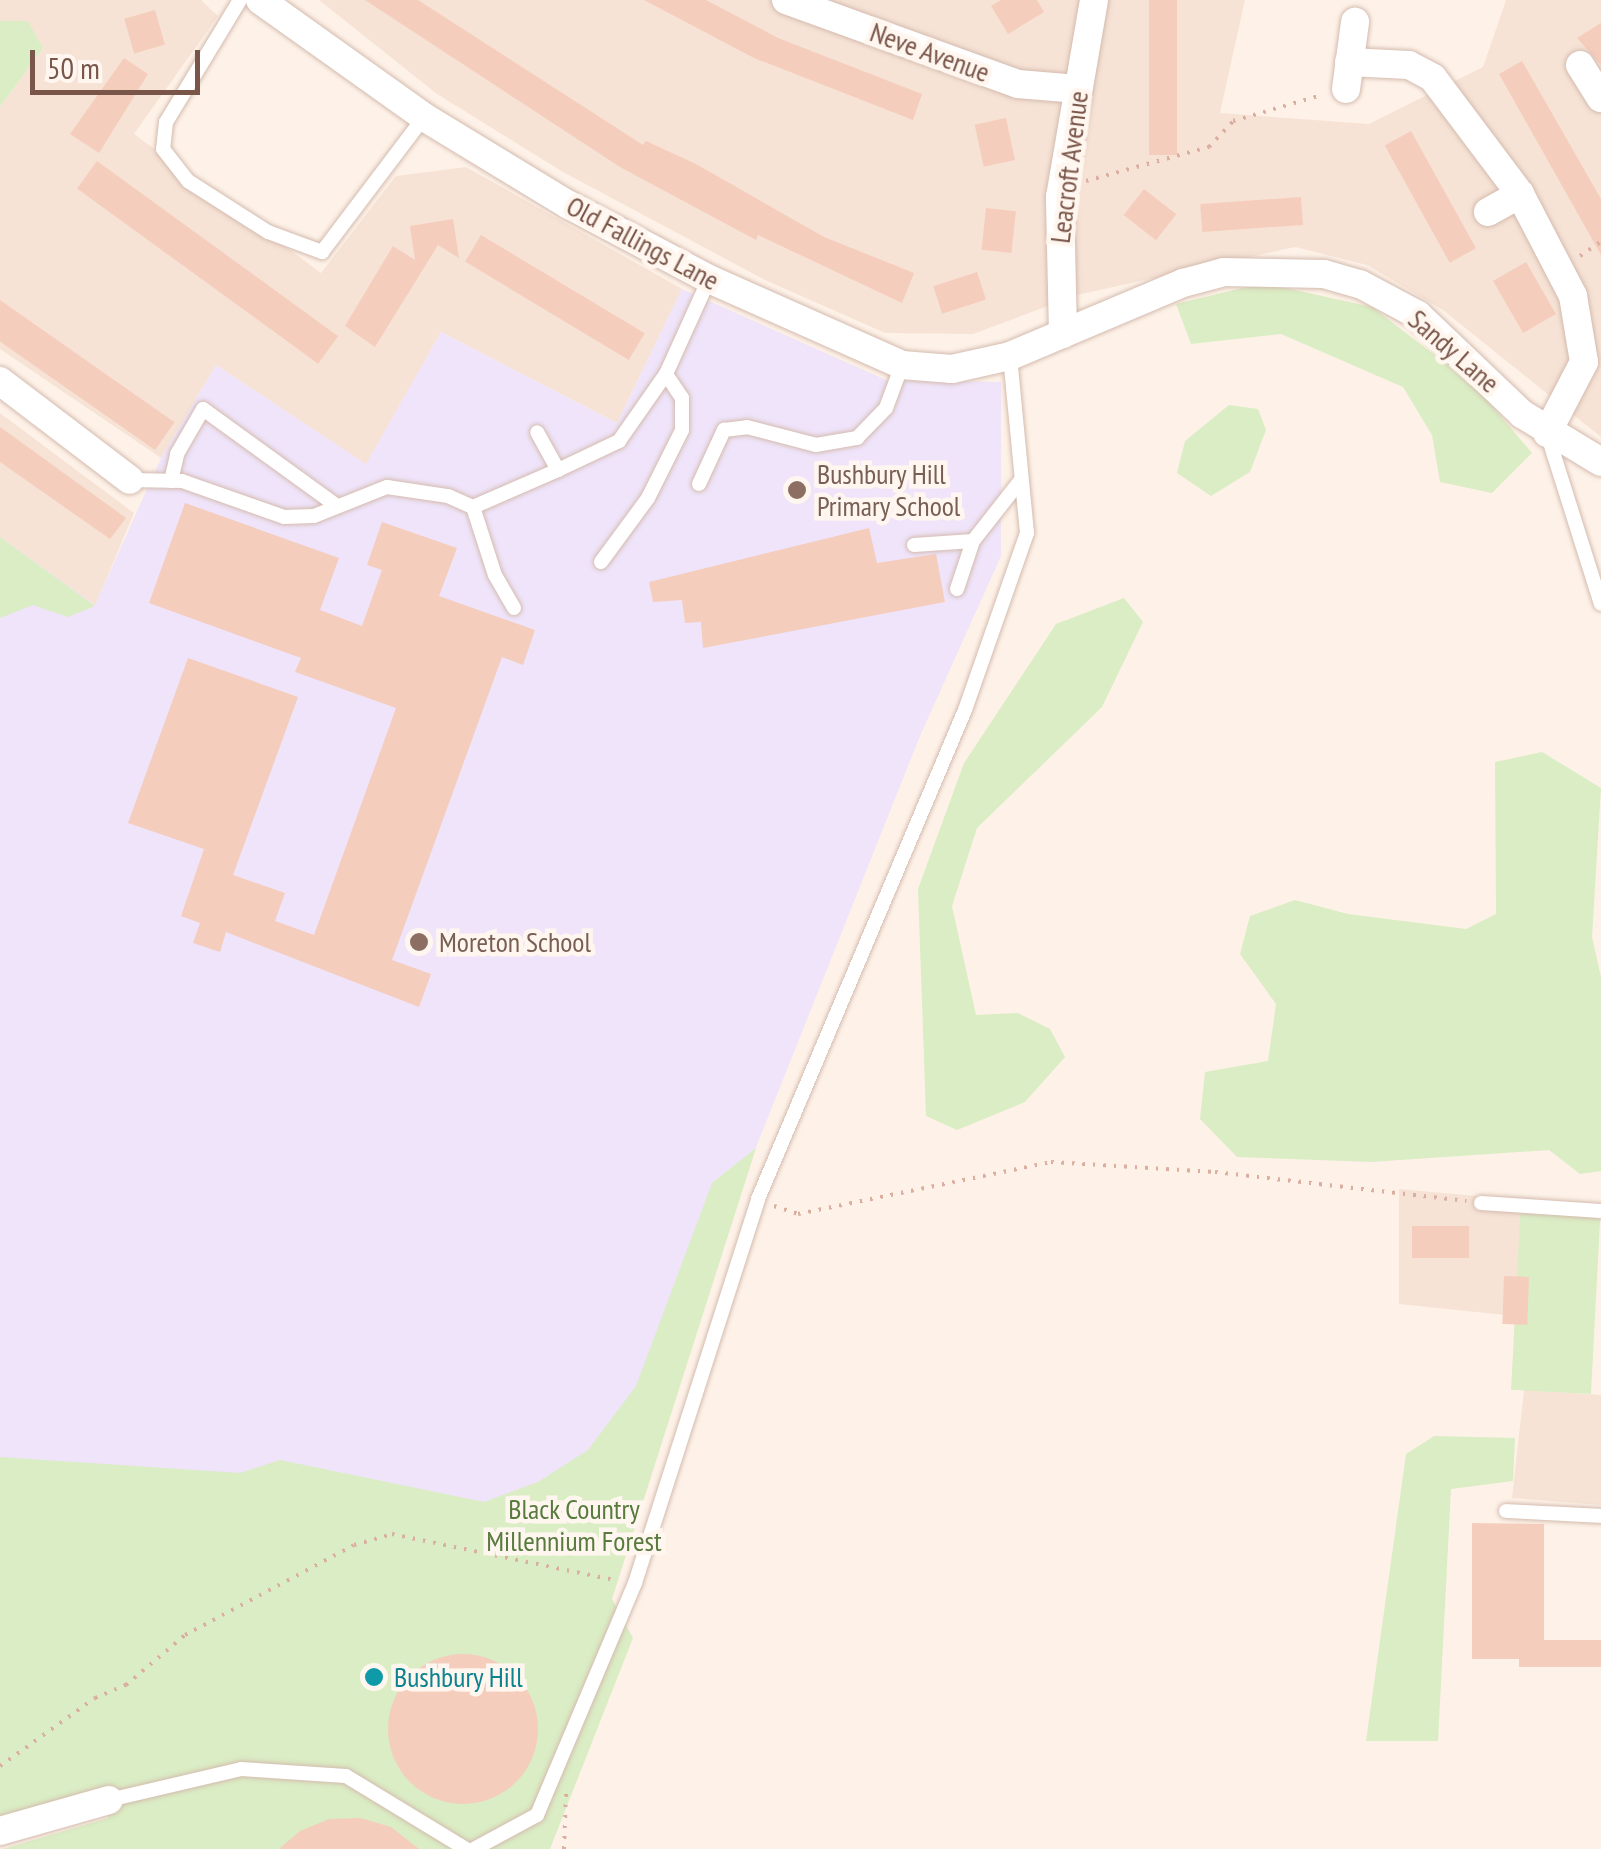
<!DOCTYPE html>
<style>
body{margin:0}
#map{position:relative;width:1601px;height:1849px;overflow:hidden;background:#fef2e8;font-family:"PT Sans Narrow",sans-serif}
div>[style]{position:absolute}
.residential>*{inset:0;background:#f6e3d5}
.education>*{inset:0;background:#efe4fa}
.green>*{inset:0;background:#daedc4;transform-origin:0 0}
.building>*{inset:0;background:#f5cdbd;transform-origin:0 0}
.round{border-radius:50%}
.path>*{height:4px;margin-top:-2px;transform-origin:0;background:repeating-linear-gradient(90deg,#dbafa0 0 2.5px,transparent 0 10.5px)}
.roads{filter:drop-shadow(0 0 2px #d4bbaf) drop-shadow(0 0 2px #d4bbaf)}
.service>*{height:14px;margin:-7px;padding:0 7px;transform-origin:7px;border-radius:7px;background:#fff}
.minor>*{height:28px;margin:-14px;padding:0 14px;transform-origin:14px;border-radius:14px;background:#fff}
.dots>*{width:28px;height:28px;translate:-50% -50%;box-sizing:border-box;border:5px solid #fff7ef;border-radius:50%}
span{translate:-50% -50%;white-space:nowrap;text-align:center;line-height:1.15;-webkit-text-stroke:9px #fff7ef;paint-order:stroke}
.street-label{font-size:28px;color:#7a5549}
.education-label{font-size:28px;color:#785e54}
.left{translate:0 -50%;text-align:left}
.park-label{font-size:28px;color:#577a3d}
.culture-label{font-size:28px;color:#0d838f}
.scale{position:absolute;left:30px;top:50px;width:170px;height:45px;box-sizing:border-box;border:5px solid #7a5549;border-top:0;padding-left:12px;font-size:30px;line-height:35px;white-space:nowrap;color:#7a5549;-webkit-text-stroke:8px #fff7ef;paint-order:stroke}
</style>
<div id="map">
<div class="residential">
<i style="clip-path:polygon(0 0,201px 0,218px 16px,134px 134px,321px 273px,396px 176px,466px 167px,682px 289px,617px 423px,441px 332px,366px 465px,216px 365px,161px 458px,0 349px,0 107px,43px 48px,28px 22px,0 21px)"></i>
<i style="clip-path:polygon(319px 0,1245px 0,1220px 113px,1369px 124px,1483px 67px,1506px 0,1601px 0,1601px 437px,1443px 310px,1367px 265px,1295px 247px,1077px 295px,973px 334px,885px 333px,765px 280px,563px 172px,437px 94px)"></i>
<i style="clip-path:polygon(0 413px,134px 513px,95px 606px,0 537px)"></i>
<i style="clip-path:polygon(1399px 1189px,1521px 1200px,1524px 1317px,1399px 1304px)"></i>
<i style="clip-path:polygon(1524px 1390px,1601px 1395px,1601px 1505px,1512px 1498px)"></i>
</div>
<div class="education">
<i style="clip-path:polygon(682px 289px,886px 380px,1001px 382px,1001px 556px,920px 736px,735px 1200px,612px 1599px,0 1491px,0 537px,95px 605px,161px 458px,216px 365px,366px 464px,441px 332px,617px 423px)"></i>
</div>
<div class="green">
<i style="clip-path:polygon(0 21px,28px 21px,43px 48px,0 107px)"></i>
<i style="clip-path:polygon(1263px 283px,1372px 307px,1475px 386px,1532px 453px,1492px 493px,1440px 482px,1432px 435px,1403px 387px,1281px 334px,1191px 344px,1176px 304px)"></i>
<i style="clip-path:polygon(1229px 405px,1258px 409px,1266px 430px,1250px 472px,1211px 496px,1177px 473px,1185px 441px)"></i>
<i style="clip-path:polygon(0 537px,95px 606px,68px 617px,33px 605px,0 618px)"></i>
<i style="clip-path:polygon(1124px 598px,1143px 622px,1102px 707px,977px 828px,952px 906px,976px 1015px,1018px 1013px,1050px 1029px,1065px 1057px,1025px 1102px,957px 1130px,926px 1116px,918px 889px,964px 763px,1056px 624px)"></i>
<i style="clip-path:polygon(1542px 752px,1601px 788px,1592px 937px,1601px 977px,1601px 1171px,1580px 1174px,1549px 1150px,1371px 1162px,1237px 1157px,1200px 1119px,1205px 1072px,1268px 1061px,1276px 1004px,1240px 954px,1250px 916px,1295px 900px,1348px 914px,1466px 929px,1496px 914px,1495px 762px)"></i>
<i style="clip-path:polygon(756px 1148px,612px 1599px,633px 1638px,550px 1849px,3px 1849px,108px 1818px,107px 1792px,0 1824px,0 1457px,240px 1473px,280px 1460px,484px 1502px,538px 1482px,588px 1450px,636px 1386px,712px 1183px)"></i>
<i style="left:1521px;top:1200px;width:80px;height:190px;rotate:3deg"></i>
<i style="clip-path:polygon(1434px 1436px,1515px 1438px,1513px 1481px,1451px 1489px,1438px 1741px,1366px 1741px,1406px 1454px)"></i>
</div>
<div class="building">
<i style="clip-path:polygon(365px 0,418px 0,643px 145px,646px 141px,696px 164px,824px 237px,914px 273px,902px 303px,758px 235px,756px 240px,620px 167px)"></i>
<i style="clip-path:polygon(644px 0,706px 0,778px 38px,922px 94px,913px 120px,754px 58px)"></i>
<i style="clip-path:polygon(1001px 0,1037px 0,1044px 12px,1008px 34px,991px 6px)"></i>
<i style="left:1149px;top:0;width:28px;height:155px"></i>
<i style="left:155px;top:10px;width:36px;height:32px;rotate:74deg"></i>
<i style="clip-path:polygon(1601px 23px,1601px 65px,1577px 38px)"></i>
<i style="clip-path:polygon(124px 58px,148px 74px,99px 153px,70px 134px)"></i>
<i style="clip-path:polygon(1522px 61px,1601px 199px,1601px 255px,1499px 74px)"></i>
<i style="left:1006px;top:118px;width:43px;height:32px;rotate:78deg"></i>
<i style="left:1411px;top:131px;width:134px;height:30px;rotate:61deg"></i>
<i style="left:97px;top:161px;width:298px;height:34px;rotate:36deg"></i>
<i style="left:1144px;top:189px;width:41px;height:33px;rotate:38deg"></i>
<i style="left:1301px;top:197px;width:28px;height:101px;rotate:86deg"></i>
<i style="left:986px;top:208px;width:30px;height:42px;rotate:6deg"></i>
<i style="clip-path:polygon(453px 219px,459px 258px,438px 245px,375px 347px,345px 326px,393px 246px,415px 260px,410px 226px)"></i>
<i style="left:481px;top:235px;width:191px;height:31px;rotate:31deg"></i>
<i style="left:1526px;top:262px;width:60px;height:38px;rotate:60deg"></i>
<i style="left:977px;top:272px;width:29px;height:46px;rotate:72deg"></i>
<i style="left:0;top:300px;width:213px;height:34px;rotate:35deg"></i>
<i style="clip-path:polygon(0 427px,126px 518px,110px 539px,0 462px)"></i>
<i style="clip-path:polygon(185px 503px,339px 558px,320px 610px,362px 626px,382px 570px,367px 565px,382px 522px,457px 548px,439px 596px,535px 630px,523px 665px,502px 657px,392px 960px,431px 974px,419px 1007px,226px 932px,220px 952px,193px 943px,200px 923px,181px 916px,204px 849px,128px 823px,188px 658px,298px 697px,233px 875px,285px 893px,275px 921px,314px 935px,396px 708px,295px 672px,301px 658px,149px 603px)"></i>
<i style="clip-path:polygon(869px 528px,877px 563px,936px 554px,945px 602px,703px 648px,701px 622px,685px 623px,682px 600px,653px 602px,649px 582px)"></i>
<i style="left:1469px;top:1226px;width:32px;height:57px;rotate:90deg"></i>
<i style="left:1504px;top:1276px;width:25px;height:48px;rotate:2deg"></i>
<i style="clip-path:polygon(1472px 1523px,1544px 1524px,1544px 1640px,1601px 1640px,1601px 1667px,1519px 1667px,1519px 1659px,1472px 1659px)"></i>
<i class="round" style="left:388px;top:1654px;width:150px;height:150px"></i>
<i style="clip-path:polygon(361px 1818px,391px 1827px,419px 1849px,279px 1849px,300px 1831px,329px 1819px)"></i>
</div>
<div class="path">
<i style="left:1086px;top:181px;width:128px;rotate:-15.5deg"></i>
<i style="left:1209px;top:147px;width:35px;rotate:-47deg"></i>
<i style="left:1233px;top:121px;width:93px;rotate:-16.3deg"></i>
<i style="left:1580px;top:256px;width:25px;rotate:-34deg"></i>
<i style="left:774px;top:1206px;width:25px;rotate:18deg"></i>
<i style="left:798px;top:1214px;width:258px;rotate:-11.6deg"></i>
<i style="left:1051px;top:1162px;width:164px;rotate:3.5deg"></i>
<i style="left:1215px;top:1172px;width:253px;rotate:6.6deg"></i>
<i style="left:0;top:1766px;width:117px;rotate:-35.6deg"></i>
<i style="left:95px;top:1698px;width:34px;rotate:-23deg"></i>
<i style="left:126px;top:1685px;width:77px;rotate:-40.3deg"></i>
<i style="left:185px;top:1635px;width:191px;rotate:-28deg"></i>
<i style="left:354px;top:1545px;width:40px;rotate:-16deg"></i>
<i style="left:392px;top:1534px;width:228px;rotate:11.7deg"></i>
<i style="left:564px;top:1849px;width:55px;rotate:-87.9deg"></i>
</div>
<div class="roads">
<div class="service">
<i style="left:240px;top:0;width:143px;rotate:121.2deg"></i>
<i style="left:166px;top:122px;width:27px;rotate:96deg"></i>
<i style="left:163px;top:149px;width:41px;rotate:52deg"></i>
<i style="left:188px;top:181px;width:95px;rotate:32.5deg"></i>
<i style="left:268px;top:232px;width:58px;rotate:20.3deg"></i>
<i style="left:322px;top:252px;width:169px;rotate:-52.9deg"></i>
<i style="left:1547px;top:433px;width:179px;rotate:72.5deg"></i>
<i style="left:558px;top:470px;width:68px;rotate:-25.4deg"></i>
<i style="left:619px;top:441px;width:82px;rotate:-55deg"></i>
<i style="left:130px;top:480px;width:52px;rotate:1.1deg"></i>
<i style="left:182px;top:481px;width:108px;rotate:19.4deg"></i>
<i style="left:284px;top:517px;width:30px;rotate:-2deg"></i>
<i style="left:314px;top:516px;width:79px;rotate:-21.7deg"></i>
<i style="left:387px;top:487px;width:62px;rotate:8.4deg"></i>
<i style="left:448px;top:496px;width:27px;rotate:24deg"></i>
<i style="left:473px;top:507px;width:71px;rotate:72.1deg"></i>
<i style="left:495px;top:575px;width:38px;rotate:60deg"></i>
<i style="left:171px;top:481px;width:28px;rotate:-77deg"></i>
<i style="left:177px;top:454px;width:52px;rotate:-60deg"></i>
<i style="left:203px;top:409px;width:165px;rotate:35.9deg"></i>
<i style="left:699px;top:484px;width:60px;rotate:-65.2deg"></i>
<i style="left:724px;top:430px;width:23px;rotate:-7deg"></i>
<i style="left:747px;top:427px;width:71px;rotate:14.6deg"></i>
<i style="left:816px;top:445px;width:42px;rotate:-9.7deg"></i>
<i style="left:857px;top:438px;width:42px;rotate:-46deg"></i>
<i style="left:886px;top:408px;width:46px;rotate:-69.6deg"></i>
<i style="left:473px;top:507px;width:93px;rotate:-23.5deg"></i>
<i style="left:558px;top:470px;width:43px;rotate:-118.9deg"></i>
<i style="left:914px;top:545px;width:59px;rotate:-3.9deg"></i>
<i style="left:601px;top:562px;width:79px;rotate:-53.7deg"></i>
<i style="left:648px;top:498px;width:76px;rotate:-63.4deg"></i>
<i style="left:682px;top:430px;width:32px;rotate:-90deg"></i>
<i style="left:682px;top:398px;width:29px;rotate:-124deg"></i>
<i style="left:666px;top:374px;width:104px;rotate:-65.6deg"></i>
<i style="left:957px;top:589px;width:51px;rotate:-71.6deg"></i>
<i style="left:973px;top:541px;width:78px;rotate:-51.8deg"></i>
<i style="left:1481px;top:1203px;width:120px;rotate:3.8deg"></i>
<i style="left:1506px;top:1511px;width:95px;rotate:3deg"></i>
<i style="left:109px;top:1800px;width:136px;rotate:-13.2deg"></i>
<i style="left:241px;top:1769px;width:105px;rotate:3.8deg"></i>
<i style="left:346px;top:1776px;width:140px;rotate:31.3deg"></i>
<i style="left:474px;top:1849px;width:72px;rotate:-28.4deg"></i>
<i style="left:537px;top:1815px;width:252px;rotate:-67.1deg"></i>
<i style="left:635px;top:1583px;width:403px;rotate:-72.2deg"></i>
<i style="left:758px;top:1199px;width:531px;rotate:-67.06deg"></i>
<i style="left:965px;top:710px;width:188px;rotate:-70.7deg"></i>
<i style="left:1027px;top:533px;width:178px;rotate:-95.5deg"></i>
</div>
<div class="minor">
<i style="left:260px;top:0;width:201px;rotate:35.5deg"></i>
<i style="left:424px;top:117px;width:170px;rotate:31.3deg"></i>
<i style="left:569px;top:205px;width:158px;rotate:27.9deg"></i>
<i style="left:709px;top:279px;width:211px;rotate:24deg"></i>
<i style="left:902px;top:365px;width:50px;rotate:4.6deg"></i>
<i style="left:952px;top:369px;width:59px;rotate:-12.6deg"></i>
<i style="left:1010px;top:356px;width:188px;rotate:-22.9deg"></i>
<i style="left:1183px;top:283px;width:42px;rotate:-15deg"></i>
<i style="left:1224px;top:272px;width:100px;rotate:1.1deg"></i>
<i style="left:1324px;top:274px;width:37px;rotate:16deg"></i>
<i style="left:1360px;top:284px;width:66px;rotate:28.1deg"></i>
<i style="left:1418px;top:315px;width:144px;rotate:43.6deg"></i>
<i style="left:1522px;top:414px;width:92px;rotate:31.3deg"></i>
<i style="left:786px;top:0;width:247px;rotate:19.9deg"></i>
<i style="left:1018px;top:84px;width:60px;rotate:4.8deg"></i>
<i style="left:1349px;top:62px;width:60px;rotate:2.9deg"></i>
<i style="left:1409px;top:65px;width:27px;rotate:28deg"></i>
<i style="left:1433px;top:78px;width:145px;rotate:53.1deg"></i>
<i style="left:1520px;top:194px;width:115px;rotate:62.5deg"></i>
<i style="left:1573px;top:296px;width:67px;rotate:80.5deg"></i>
<i style="left:1584px;top:362px;width:80px;rotate:117.5deg"></i>
<i style="left:1580px;top:65px;width:39px;rotate:58deg"></i>
<i style="left:1346px;top:89px;width:68px;rotate:-82.3deg"></i>
<i style="left:1488px;top:212px;width:37px;rotate:-29deg"></i>
<i style="left:1063px;top:334px;width:137px;rotate:-91.3deg"></i>
<i style="left:1060px;top:197px;width:200px;rotate:-80.2deg"></i>
<i style="left:0;top:381px;width:163px;rotate:37.3deg"></i>
<i style="left:0;top:1831px;width:113px;rotate:-15.9deg"></i>
</div>
</div>
<div class="dots">
<i style="left:797px;top:490px;background:#8d6e63"></i>
<i style="left:419px;top:942px;background:#8d6e63"></i>
<i style="left:374px;top:1677px;background:#0f9aa8"></i>
</div>
<div class="street-label">
<span style="left:930px;top:52px;rotate:20deg">Neve Avenue</span>
<span style="left:1069px;top:167px;rotate:-83deg">Leacroft Avenue</span>
<span style="left:643px;top:243px;rotate:28deg">Old Fallings Lane</span>
<span style="left:1454px;top:351px;rotate:41deg">Sandy Lane</span>
</div>
<div class="education-label">
<span class="left" style="left:817px;top:490px">Bushbury Hill<br>Primary School</span>
<span class="left" style="left:439px;top:942px">Moreton School</span>
</div>
<div class="park-label">
<span style="left:574px;top:1525px">Black Country<br>Millennium Forest</span>
</div>
<div class="culture-label">
<span class="left" style="left:394px;top:1677px">Bushbury Hill</span>
</div>
<div class="scale">50 m</div>
</div>
